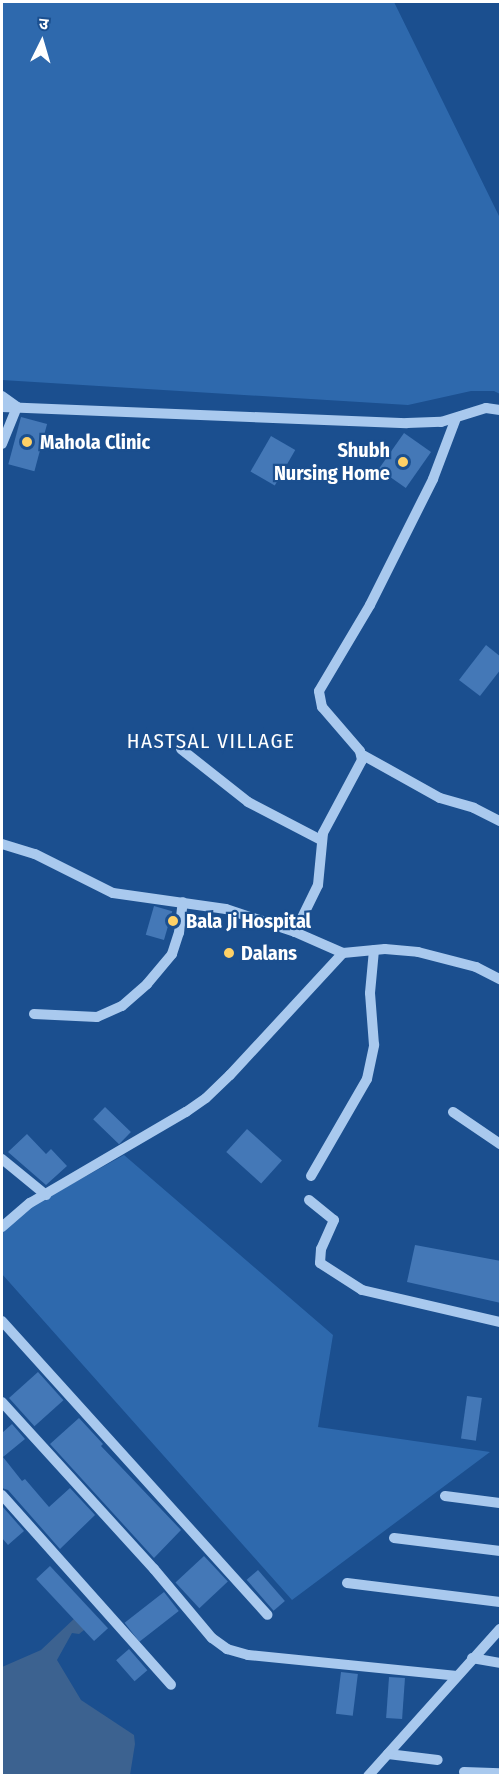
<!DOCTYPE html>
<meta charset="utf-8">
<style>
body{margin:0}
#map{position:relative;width:502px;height:1777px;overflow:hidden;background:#1b4f8f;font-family:"Fira Sans Condensed","Noto Sans Devanagari",sans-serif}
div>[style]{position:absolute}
.green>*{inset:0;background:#2e69ad}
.water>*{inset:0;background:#3c6290}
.building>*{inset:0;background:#4478b7;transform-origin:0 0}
.minor>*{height:10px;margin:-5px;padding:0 5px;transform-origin:5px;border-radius:5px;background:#a9c9ee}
.dots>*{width:16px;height:16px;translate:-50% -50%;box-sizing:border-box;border:3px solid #1b4f8f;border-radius:50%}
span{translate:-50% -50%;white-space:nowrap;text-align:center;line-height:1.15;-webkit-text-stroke:4.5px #1b4f8f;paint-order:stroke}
.poi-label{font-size:20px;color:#fff;font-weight:700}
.left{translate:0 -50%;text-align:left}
.right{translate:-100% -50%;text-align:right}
.neighbourhood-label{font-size:21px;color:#fff;letter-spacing:1.5px}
.frame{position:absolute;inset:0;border:3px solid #fff;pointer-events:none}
.north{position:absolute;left:12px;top:12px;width:60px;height:60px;-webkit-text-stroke:4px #1b4f8f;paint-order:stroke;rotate:5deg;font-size:16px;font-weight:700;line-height:24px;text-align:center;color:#fff}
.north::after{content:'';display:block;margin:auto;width:21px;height:27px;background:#fff;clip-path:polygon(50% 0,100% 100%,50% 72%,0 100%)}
</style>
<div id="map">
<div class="green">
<i style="clip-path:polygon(2px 2px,394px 2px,500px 218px,500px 394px,494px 391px,471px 391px,408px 405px,2px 380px)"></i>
<i style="clip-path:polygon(124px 1155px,333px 1335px,318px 1427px,490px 1452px,292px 1600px,2px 1274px,2px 1232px,23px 1211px)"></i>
</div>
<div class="water">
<i style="clip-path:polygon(77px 1616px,88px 1627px,79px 1634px,72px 1633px,57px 1660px,81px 1700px,134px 1735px,135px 1744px,130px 1775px,2px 1776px,2px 1667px,41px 1650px)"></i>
</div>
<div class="building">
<i style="left:21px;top:417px;width:27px;height:49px;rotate:15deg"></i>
<i style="left:404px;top:433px;width:33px;height:44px;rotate:35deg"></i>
<i style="left:271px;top:436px;width:28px;height:41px;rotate:30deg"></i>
<i style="clip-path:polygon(486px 645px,501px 657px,501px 669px,480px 696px,459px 680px)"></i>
<i style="left:154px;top:906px;width:19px;height:30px;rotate:16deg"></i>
<i style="left:105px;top:1107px;width:36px;height:17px;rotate:44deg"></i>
<i style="left:247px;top:1129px;width:47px;height:31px;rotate:42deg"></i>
<i style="clip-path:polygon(27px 1134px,46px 1154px,51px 1149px,67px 1166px,46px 1185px,8px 1152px)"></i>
<i style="clip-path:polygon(415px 1245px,501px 1261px,501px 1303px,407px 1282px)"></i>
<i style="left:38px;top:1372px;width:38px;height:39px;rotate:48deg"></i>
<i style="left:467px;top:1396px;width:15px;height:43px;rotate:8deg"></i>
<i style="clip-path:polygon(79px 1418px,103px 1444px,101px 1446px,181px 1530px,154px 1558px,50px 1444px)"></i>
<i style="clip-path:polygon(12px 1424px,25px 1439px,3px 1457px,22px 1481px,25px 1479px,49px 1507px,70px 1488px,95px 1515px,60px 1549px,8px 1490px,2px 1488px,2px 1433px)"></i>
<i style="clip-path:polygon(2px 1506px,24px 1531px,8px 1545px,2px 1538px)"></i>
<i style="left:204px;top:1556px;width:35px;height:39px;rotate:47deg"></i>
<i style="left:50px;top:1566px;width:85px;height:19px;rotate:47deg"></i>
<i style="left:258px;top:1570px;width:41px;height:15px;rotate:49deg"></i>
<i style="left:164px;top:1592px;width:24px;height:50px;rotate:52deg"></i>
<i style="left:129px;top:1649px;width:28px;height:17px;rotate:49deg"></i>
<i style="left:341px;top:1672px;width:17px;height:42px;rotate:7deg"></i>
<i style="left:389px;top:1677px;width:16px;height:41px;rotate:4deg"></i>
</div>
<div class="minor">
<i style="left:2px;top:396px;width:19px;rotate:36deg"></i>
<i style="left:2px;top:407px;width:405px;rotate:2.3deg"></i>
<i style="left:407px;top:423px;width:34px;rotate:-2deg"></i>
<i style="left:441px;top:422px;width:47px;rotate:-17.3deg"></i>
<i style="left:486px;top:408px;width:14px;rotate:8deg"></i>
<i style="left:2px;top:444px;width:40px;rotate:-68deg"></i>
<i style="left:181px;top:749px;width:85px;rotate:38.3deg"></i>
<i style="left:248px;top:802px;width:82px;rotate:27.5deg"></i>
<i style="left:361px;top:754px;width:90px;rotate:29.1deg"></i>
<i style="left:440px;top:798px;width:35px;rotate:16deg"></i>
<i style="left:474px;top:808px;width:29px;rotate:27deg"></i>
<i style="left:2px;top:844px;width:34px;rotate:17deg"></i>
<i style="left:35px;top:854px;width:87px;rotate:26.6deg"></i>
<i style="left:113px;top:893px;width:114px;rotate:8.1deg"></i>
<i style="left:226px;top:909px;width:73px;rotate:18.4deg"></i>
<i style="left:295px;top:932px;width:52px;rotate:23.6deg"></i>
<i style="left:343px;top:953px;width:42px;rotate:-5.4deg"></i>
<i style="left:385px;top:949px;width:33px;rotate:5deg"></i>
<i style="left:418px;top:952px;width:60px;rotate:14.5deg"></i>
<i style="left:476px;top:967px;width:27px;rotate:27deg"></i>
<i style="left:295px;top:932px;width:52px;rotate:-63.9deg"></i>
<i style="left:318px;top:885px;width:52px;rotate:-84.5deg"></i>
<i style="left:323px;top:833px;width:83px;rotate:-61.9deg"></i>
<i style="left:362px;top:760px;width:9px;rotate:-103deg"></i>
<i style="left:360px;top:751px;width:58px;rotate:-130.8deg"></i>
<i style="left:322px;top:707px;width:16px;rotate:-101deg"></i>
<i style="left:319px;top:691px;width:100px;rotate:-59.3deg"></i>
<i style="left:370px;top:605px;width:141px;rotate:-63.4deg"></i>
<i style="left:433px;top:479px;width:65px;rotate:-69.3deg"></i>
<i style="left:34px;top:1014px;width:63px;rotate:2.7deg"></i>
<i style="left:97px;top:1017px;width:27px;rotate:-24deg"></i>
<i style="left:122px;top:1006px;width:33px;rotate:-41deg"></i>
<i style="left:147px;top:984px;width:39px;rotate:-50deg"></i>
<i style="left:172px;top:954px;width:22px;rotate:-72deg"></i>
<i style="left:179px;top:933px;width:31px;rotate:-83deg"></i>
<i style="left:453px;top:1112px;width:57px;rotate:34.2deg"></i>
<i style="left:2px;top:1159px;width:57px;rotate:39.3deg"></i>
<i style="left:311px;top:1176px;width:112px;rotate:-60deg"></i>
<i style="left:367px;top:1079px;width:35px;rotate:-78deg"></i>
<i style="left:374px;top:1045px;width:52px;rotate:-94.4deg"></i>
<i style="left:370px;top:993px;width:43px;rotate:-84.7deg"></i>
<i style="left:309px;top:1200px;width:32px;rotate:39deg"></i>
<i style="left:334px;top:1220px;width:32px;rotate:114deg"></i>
<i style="left:321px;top:1249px;width:14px;rotate:94deg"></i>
<i style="left:320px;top:1263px;width:50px;rotate:32.7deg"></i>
<i style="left:362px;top:1290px;width:142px;rotate:13.1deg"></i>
<i style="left:2px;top:1227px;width:37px;rotate:-41deg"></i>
<i style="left:30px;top:1203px;width:181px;rotate:-30.3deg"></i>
<i style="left:186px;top:1112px;width:24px;rotate:-35deg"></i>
<i style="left:206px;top:1098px;width:33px;rotate:-44deg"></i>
<i style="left:230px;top:1075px;width:166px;rotate:-47.2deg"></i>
<i style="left:2px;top:1321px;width:396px;rotate:47.9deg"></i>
<i style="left:2px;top:1402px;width:226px;rotate:47.7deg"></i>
<i style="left:154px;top:1569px;width:90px;rotate:50deg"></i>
<i style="left:212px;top:1638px;width:19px;rotate:36deg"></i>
<i style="left:227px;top:1649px;width:22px;rotate:16deg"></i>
<i style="left:248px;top:1655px;width:210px;rotate:5.7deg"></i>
<i style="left:2px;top:1495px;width:254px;rotate:48.3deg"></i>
<i style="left:445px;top:1496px;width:55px;rotate:7.3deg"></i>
<i style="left:394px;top:1538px;width:107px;rotate:7deg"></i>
<i style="left:347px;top:1583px;width:154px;rotate:7.1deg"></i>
<i style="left:472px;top:1658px;width:28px;rotate:10deg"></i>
<i style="left:388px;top:1754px;width:50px;rotate:6.8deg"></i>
<i style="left:464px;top:1772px;width:36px;rotate:2deg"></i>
<i style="left:368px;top:1776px;width:198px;rotate:-48.1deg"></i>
</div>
<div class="dots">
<i style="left:27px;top:442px;background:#ffd166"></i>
<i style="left:403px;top:462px;background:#ffd166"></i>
<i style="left:173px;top:921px;background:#ffd166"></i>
<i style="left:229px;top:953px;background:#ffd166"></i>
</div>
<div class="poi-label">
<span class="left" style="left:40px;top:442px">Mahola Clinic</span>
<span class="right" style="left:390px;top:462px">Shubh<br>Nursing Home</span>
<span class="left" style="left:186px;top:921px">Bala Ji Hospital</span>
<span class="left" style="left:241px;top:953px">Dalans</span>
</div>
<div class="neighbourhood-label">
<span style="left:211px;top:741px">HASTSAL VILLAGE</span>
</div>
<div class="frame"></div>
<div class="north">उ</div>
</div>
